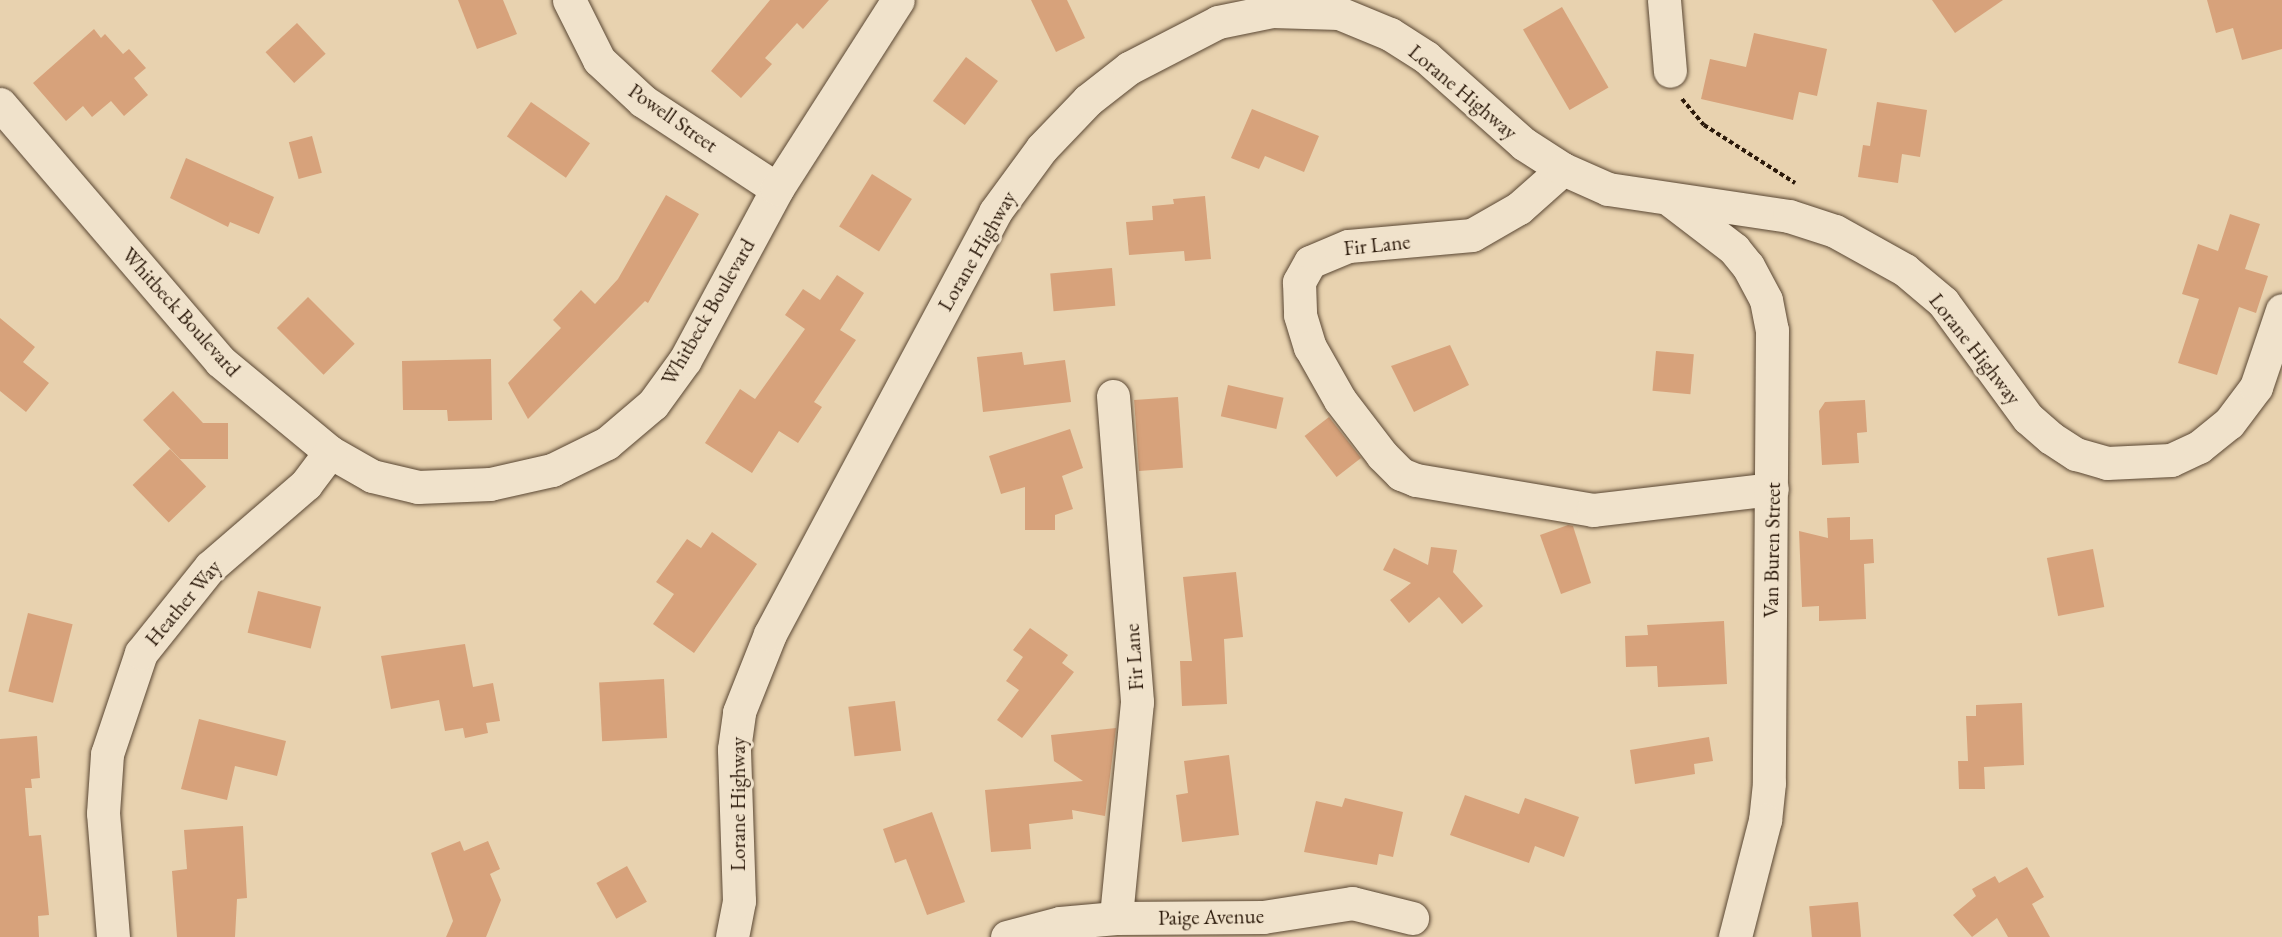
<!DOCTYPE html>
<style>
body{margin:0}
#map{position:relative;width:2282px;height:937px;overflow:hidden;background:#e8d2af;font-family:"EB Garamond",serif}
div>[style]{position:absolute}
.building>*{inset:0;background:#d7a27b;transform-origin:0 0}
.path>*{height:4px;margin-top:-2px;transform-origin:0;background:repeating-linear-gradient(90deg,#2b190a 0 4.5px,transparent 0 7.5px)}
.roads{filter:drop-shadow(0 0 2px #5a4733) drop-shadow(0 0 2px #5a4733)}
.minor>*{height:33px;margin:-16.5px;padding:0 16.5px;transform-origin:16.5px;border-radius:16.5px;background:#f0e2cb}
span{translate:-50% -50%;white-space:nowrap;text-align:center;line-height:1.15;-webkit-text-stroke:6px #f0e2cb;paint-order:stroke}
.street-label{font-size:21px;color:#2b190a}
</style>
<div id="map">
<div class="building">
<i style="clip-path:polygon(458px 0,503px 0,517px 34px,477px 49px)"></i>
<i style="clip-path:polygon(770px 0,829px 0,803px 29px,797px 23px,765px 58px,772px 64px,741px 98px,711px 71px)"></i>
<i style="clip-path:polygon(1031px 0,1067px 0,1085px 38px,1056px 52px)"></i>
<i style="clip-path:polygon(1932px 0,2003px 0,1955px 33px)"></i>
<i style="clip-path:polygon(2207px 0,2282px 0,2282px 49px,2242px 60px,2233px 28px,2216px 33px)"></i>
<i style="left:1562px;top:7px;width:93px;height:45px;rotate:60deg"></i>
<i style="left:297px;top:23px;width:42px;height:43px;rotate:47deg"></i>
<i style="clip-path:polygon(94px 29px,101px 38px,105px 34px,123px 54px,129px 49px,146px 68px,134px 78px,148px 95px,124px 116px,111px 101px,92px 117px,83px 106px,66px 121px,33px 83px)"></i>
<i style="clip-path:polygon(1754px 33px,1827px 49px,1817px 96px,1799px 92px,1793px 120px,1701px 99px,1710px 59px,1746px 67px)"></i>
<i style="left:966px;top:57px;width:40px;height:55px;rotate:37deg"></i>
<i style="left:531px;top:102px;width:72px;height:42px;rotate:35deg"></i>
<i style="clip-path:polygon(1877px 102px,1927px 110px,1920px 157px,1902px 154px,1898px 183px,1858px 177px,1863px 145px,1870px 146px)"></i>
<i style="clip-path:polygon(1252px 109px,1319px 136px,1304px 172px,1265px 156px,1259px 169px,1231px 158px)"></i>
<i style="left:312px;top:136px;width:38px;height:24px;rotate:75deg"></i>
<i style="clip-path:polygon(186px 158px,274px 197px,259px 234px,230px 222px,228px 227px,170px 198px)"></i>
<i style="left:872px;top:174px;width:47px;height:62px;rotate:32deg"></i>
<i style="clip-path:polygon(666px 195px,699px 214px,648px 303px,645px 301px,528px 419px,508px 383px,561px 328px,553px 320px,581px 290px,595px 304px,618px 279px)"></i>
<i style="clip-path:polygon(1205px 196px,1211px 259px,1185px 261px,1184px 251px,1129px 255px,1126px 222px,1153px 220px,1152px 206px,1174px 204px,1173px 199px)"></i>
<i style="clip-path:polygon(2230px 214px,2260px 224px,2245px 269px,2268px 276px,2256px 313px,2239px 307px,2217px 375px,2178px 363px,2199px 299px,2182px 294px,2198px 244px,2218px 251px)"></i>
<i style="left:1112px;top:268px;width:38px;height:62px;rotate:85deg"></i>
<i style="clip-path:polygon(837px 275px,864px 293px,840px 330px,856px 340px,814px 402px,822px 407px,798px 443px,779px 431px,752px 473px,705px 443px,740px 389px,755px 399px,805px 329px,785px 315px,803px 289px,820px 300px)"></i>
<i style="left:308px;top:297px;width:66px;height:44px;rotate:45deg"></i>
<i style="clip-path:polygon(0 318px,35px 347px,23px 362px,49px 383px,26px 412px,0 391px)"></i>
<i style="clip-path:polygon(1450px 345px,1469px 385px,1414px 412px,1391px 366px)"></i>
<i style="left:1656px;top:351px;width:38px;height:40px;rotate:5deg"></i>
<i style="clip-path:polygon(1022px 352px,1024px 365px,1065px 360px,1071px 402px,983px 412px,977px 357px)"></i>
<i style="clip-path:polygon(491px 359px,492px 420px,448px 421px,447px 410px,403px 410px,402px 361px)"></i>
<i style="left:1228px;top:385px;width:57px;height:32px;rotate:13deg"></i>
<i style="clip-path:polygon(173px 391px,203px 423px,228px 423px,228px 459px,180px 459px,143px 420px)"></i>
<i style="left:1178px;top:397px;width:71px;height:44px;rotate:86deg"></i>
<i style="clip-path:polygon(1865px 400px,1867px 432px,1857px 433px,1859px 463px,1822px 465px,1819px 411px,1825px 402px)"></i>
<i style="left:1329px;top:417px;width:52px;height:31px;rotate:52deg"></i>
<i style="clip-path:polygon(1070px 429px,1083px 468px,1062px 476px,1073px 509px,1055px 515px,1055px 530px,1025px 530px,1025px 487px,1001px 494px,989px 456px)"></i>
<i style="left:170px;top:449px;width:52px;height:52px;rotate:46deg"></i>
<i style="clip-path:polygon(1850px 517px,1850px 540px,1873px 539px,1874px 563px,1864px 564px,1866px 619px,1819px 621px,1819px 606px,1802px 607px,1799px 531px,1828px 538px,1827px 518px)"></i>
<i style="clip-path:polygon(1568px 525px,1573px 526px,1591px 583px,1561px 594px,1540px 535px)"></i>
<i style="clip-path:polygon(712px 532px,757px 564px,694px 653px,653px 624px,674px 594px,656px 582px,687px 539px,701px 548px)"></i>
<i style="clip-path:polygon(1431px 547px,1457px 550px,1453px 572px,1483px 606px,1462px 624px,1439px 597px,1409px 623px,1390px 600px,1411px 583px,1383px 570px,1394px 548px,1428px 565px)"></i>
<i style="left:2093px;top:549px;width:59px;height:47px;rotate:79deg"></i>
<i style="clip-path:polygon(1236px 572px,1243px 637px,1224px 639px,1227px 704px,1182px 706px,1180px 661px,1192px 661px,1183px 577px)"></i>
<i style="left:258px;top:591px;width:65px;height:43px;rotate:14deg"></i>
<i style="left:28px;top:613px;width:46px;height:81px;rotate:14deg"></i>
<i style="clip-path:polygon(1724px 621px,1727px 684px,1658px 687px,1657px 666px,1626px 667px,1625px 636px,1648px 635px,1647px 625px)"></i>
<i style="clip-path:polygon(1030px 628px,1068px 655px,1062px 663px,1074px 672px,1022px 738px,997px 720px,1019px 690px,1006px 681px,1023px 657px,1013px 650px)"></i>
<i style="clip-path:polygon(465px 644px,473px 687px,493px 683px,500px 721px,486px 723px,488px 733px,465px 738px,463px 728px,445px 731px,439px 700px,391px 709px,381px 656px)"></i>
<i style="left:664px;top:679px;width:59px;height:65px;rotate:87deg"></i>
<i style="left:895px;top:701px;width:50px;height:47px;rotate:83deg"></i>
<i style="clip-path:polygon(2022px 703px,2024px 765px,1984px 767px,1985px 789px,1959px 789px,1958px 761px,1968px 761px,1966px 716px,1976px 716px,1976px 705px)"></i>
<i style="clip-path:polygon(199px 719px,286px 741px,277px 776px,235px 766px,227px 800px,181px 789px)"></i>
<i style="clip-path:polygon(1116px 728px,1105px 816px,1072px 810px,1073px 819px,1029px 824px,1031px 849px,991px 852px,985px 790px,1083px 781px,1054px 761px,1051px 735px)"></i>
<i style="clip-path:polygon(37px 736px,40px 778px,31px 779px,32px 788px,25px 788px,29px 836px,41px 835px,49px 915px,38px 916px,39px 937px,0 937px,0 739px)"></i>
<i style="clip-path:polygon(1709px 737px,1713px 761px,1694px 764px,1695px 774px,1635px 784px,1630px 750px)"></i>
<i style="clip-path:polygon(1229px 755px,1239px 835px,1182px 842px,1176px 795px,1188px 793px,1184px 761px)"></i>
<i style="clip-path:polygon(1465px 795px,1519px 814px,1525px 798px,1579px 817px,1564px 857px,1535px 846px,1529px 863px,1450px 835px)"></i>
<i style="clip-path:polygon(1345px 798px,1403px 812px,1393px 857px,1379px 854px,1377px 865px,1304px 852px,1316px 801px,1342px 807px)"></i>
<i style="clip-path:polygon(932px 812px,965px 902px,927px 915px,906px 859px,895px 863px,883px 829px)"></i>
<i style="clip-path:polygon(243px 826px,247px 898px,237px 899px,235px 937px,177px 937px,172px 871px,187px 869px,184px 830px)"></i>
<i style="clip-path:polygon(460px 841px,464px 851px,488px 841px,500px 869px,490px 874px,501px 900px,486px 937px,446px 937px,453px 921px,431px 853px)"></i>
<i style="left:627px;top:866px;width:41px;height:35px;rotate:61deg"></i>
<i style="clip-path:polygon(2027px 867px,2044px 897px,2032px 904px,2050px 937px,2008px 937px,1997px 918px,1972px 937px,1953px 915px,1976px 896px,1972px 889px,1995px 876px,1999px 883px)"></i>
<i style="left:1858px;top:902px;width:35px;height:49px;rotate:85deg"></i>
</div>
<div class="path">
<i style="left:1682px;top:99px;width:34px;rotate:50deg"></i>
<i style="left:1704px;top:125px;width:108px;rotate:32.5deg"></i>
</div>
<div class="roads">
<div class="minor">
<i style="left:569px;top:0;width:67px;rotate:63.4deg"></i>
<i style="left:599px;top:60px;width:60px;rotate:43deg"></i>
<i style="left:643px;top:101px;width:160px;rotate:33.3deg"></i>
<i style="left:1664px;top:0;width:71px;rotate:85.2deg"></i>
<i style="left:0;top:104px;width:338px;rotate:49.4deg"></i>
<i style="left:220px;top:361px;width:143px;rotate:39.6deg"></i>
<i style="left:330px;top:452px;width:48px;rotate:29.7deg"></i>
<i style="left:372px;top:476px;width:47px;rotate:13.4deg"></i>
<i style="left:418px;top:487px;width:72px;rotate:-2.4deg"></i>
<i style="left:490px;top:484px;width:64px;rotate:-12.7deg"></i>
<i style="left:552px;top:470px;width:61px;rotate:-26.1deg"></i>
<i style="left:607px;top:443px;width:60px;rotate:-40.3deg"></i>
<i style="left:653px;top:404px;width:54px;rotate:-54deg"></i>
<i style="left:685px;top:360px;width:194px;rotate:-61.7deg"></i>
<i style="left:777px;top:189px;width:224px;rotate:-57.4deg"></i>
<i style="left:1563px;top:169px;width:59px;rotate:138.4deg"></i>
<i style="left:1519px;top:208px;width:54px;rotate:150.1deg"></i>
<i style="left:1472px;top:235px;width:124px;rotate:174.9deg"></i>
<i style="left:1348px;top:246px;width:41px;rotate:157.2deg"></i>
<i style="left:1310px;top:262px;width:23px;rotate:119deg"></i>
<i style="left:1299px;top:282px;width:33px;rotate:88deg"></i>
<i style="left:1300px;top:315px;width:34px;rotate:73deg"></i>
<i style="left:1310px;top:347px;width:61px;rotate:60.5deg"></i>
<i style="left:1340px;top:400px;width:69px;rotate:52.6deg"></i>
<i style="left:1382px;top:455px;width:27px;rotate:45deg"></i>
<i style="left:1401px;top:474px;width:16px;rotate:22deg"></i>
<i style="left:1416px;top:480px;width:180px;rotate:9.6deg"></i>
<i style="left:1593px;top:510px;width:180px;rotate:-6.7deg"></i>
<i style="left:1670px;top:200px;width:81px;rotate:37.4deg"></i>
<i style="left:1734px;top:249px;width:22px;rotate:51deg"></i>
<i style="left:1748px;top:266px;width:38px;rotate:62deg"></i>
<i style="left:1766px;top:300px;width:31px;rotate:79deg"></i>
<i style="left:1772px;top:330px;width:453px;rotate:90.4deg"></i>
<i style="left:1769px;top:783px;width:37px;rotate:96deg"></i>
<i style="left:1765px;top:820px;width:121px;rotate:104.4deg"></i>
<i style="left:1113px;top:396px;width:307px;rotate:85.5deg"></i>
<i style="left:1137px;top:702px;width:217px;rotate:95.6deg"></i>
<i style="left:113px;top:937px;width:124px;rotate:-94.6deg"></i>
<i style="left:103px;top:813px;width:59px;rotate:-86.1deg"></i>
<i style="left:107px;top:754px;width:107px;rotate:-71.4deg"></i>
<i style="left:141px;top:653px;width:110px;rotate:-51.3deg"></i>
<i style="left:210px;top:567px;width:127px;rotate:-40.8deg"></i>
<i style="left:306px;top:484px;width:40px;rotate:-53deg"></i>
<i style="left:732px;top:937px;width:37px;rotate:-79deg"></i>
<i style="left:739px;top:901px;width:152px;rotate:-91.9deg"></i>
<i style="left:734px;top:749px;width:37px;rotate:-82deg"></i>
<i style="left:739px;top:712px;width:84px;rotate:-68.3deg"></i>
<i style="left:770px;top:634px;width:478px;rotate:-61.9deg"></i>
<i style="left:995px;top:212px;width:79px;rotate:-53.7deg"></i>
<i style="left:1042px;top:148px;width:66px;rotate:-46.2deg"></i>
<i style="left:1088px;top:100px;width:52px;rotate:-38deg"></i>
<i style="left:1129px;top:68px;width:100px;rotate:-27.3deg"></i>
<i style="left:1218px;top:22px;width:55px;rotate:-11.5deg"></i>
<i style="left:1272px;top:11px;width:67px;rotate:1.7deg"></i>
<i style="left:1339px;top:13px;width:55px;rotate:22.4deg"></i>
<i style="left:1390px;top:34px;width:43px;rotate:32.6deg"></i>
<i style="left:1426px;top:57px;width:131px;rotate:41.6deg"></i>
<i style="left:1524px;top:144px;width:46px;rotate:32.7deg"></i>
<i style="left:1563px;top:169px;width:49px;rotate:24deg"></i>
<i style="left:1608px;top:189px;width:183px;rotate:8.5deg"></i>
<i style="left:1789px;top:216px;width:48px;rotate:18.1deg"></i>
<i style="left:1835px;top:231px;width:80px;rotate:29.1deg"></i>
<i style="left:1905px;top:270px;width:50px;rotate:40.1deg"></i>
<i style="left:1943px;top:302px;width:144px;rotate:53.8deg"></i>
<i style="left:2028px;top:418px;width:30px;rotate:41deg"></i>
<i style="left:2051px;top:438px;width:30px;rotate:33deg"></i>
<i style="left:2076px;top:454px;width:32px;rotate:16deg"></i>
<i style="left:2107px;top:463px;width:64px;rotate:-2.7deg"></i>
<i style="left:2171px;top:460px;width:31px;rotate:-25deg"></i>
<i style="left:2199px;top:447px;width:38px;rotate:-39deg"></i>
<i style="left:2229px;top:423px;width:45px;rotate:-53.1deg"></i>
<i style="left:2256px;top:387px;width:81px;rotate:-71.3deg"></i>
<i style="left:1007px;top:937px;width:55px;rotate:-14.8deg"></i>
<i style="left:1060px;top:923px;width:56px;rotate:-5.1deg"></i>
<i style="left:1116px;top:918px;width:147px;rotate:-0.4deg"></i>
<i style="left:1263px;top:917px;width:90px;rotate:-8.9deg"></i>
<i style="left:1352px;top:903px;width:62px;rotate:14deg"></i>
</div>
</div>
<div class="street-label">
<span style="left:1463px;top:92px;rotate:40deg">Lorane Highway</span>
<span style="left:673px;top:118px;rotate:35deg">Powell Street</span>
<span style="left:1377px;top:245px;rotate:-6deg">Fir Lane</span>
<span style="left:977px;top:251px;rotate:-60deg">Lorane Highway</span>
<span style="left:181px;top:312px;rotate:48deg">Whitbeck Boulevard</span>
<span style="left:708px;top:312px;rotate:-60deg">Whitbeck Boulevard</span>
<span style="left:1975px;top:349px;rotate:52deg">Lorane Highway</span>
<span style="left:1772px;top:550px;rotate:-89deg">Van Buren Street</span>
<span style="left:183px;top:603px;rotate:-50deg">Heather Way</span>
<span style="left:1134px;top:657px;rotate:-94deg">Fir Lane</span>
<span style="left:738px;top:804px;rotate:-90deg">Lorane Highway</span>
<span style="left:1211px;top:917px;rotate:-1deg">Paige Avenue</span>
</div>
</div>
